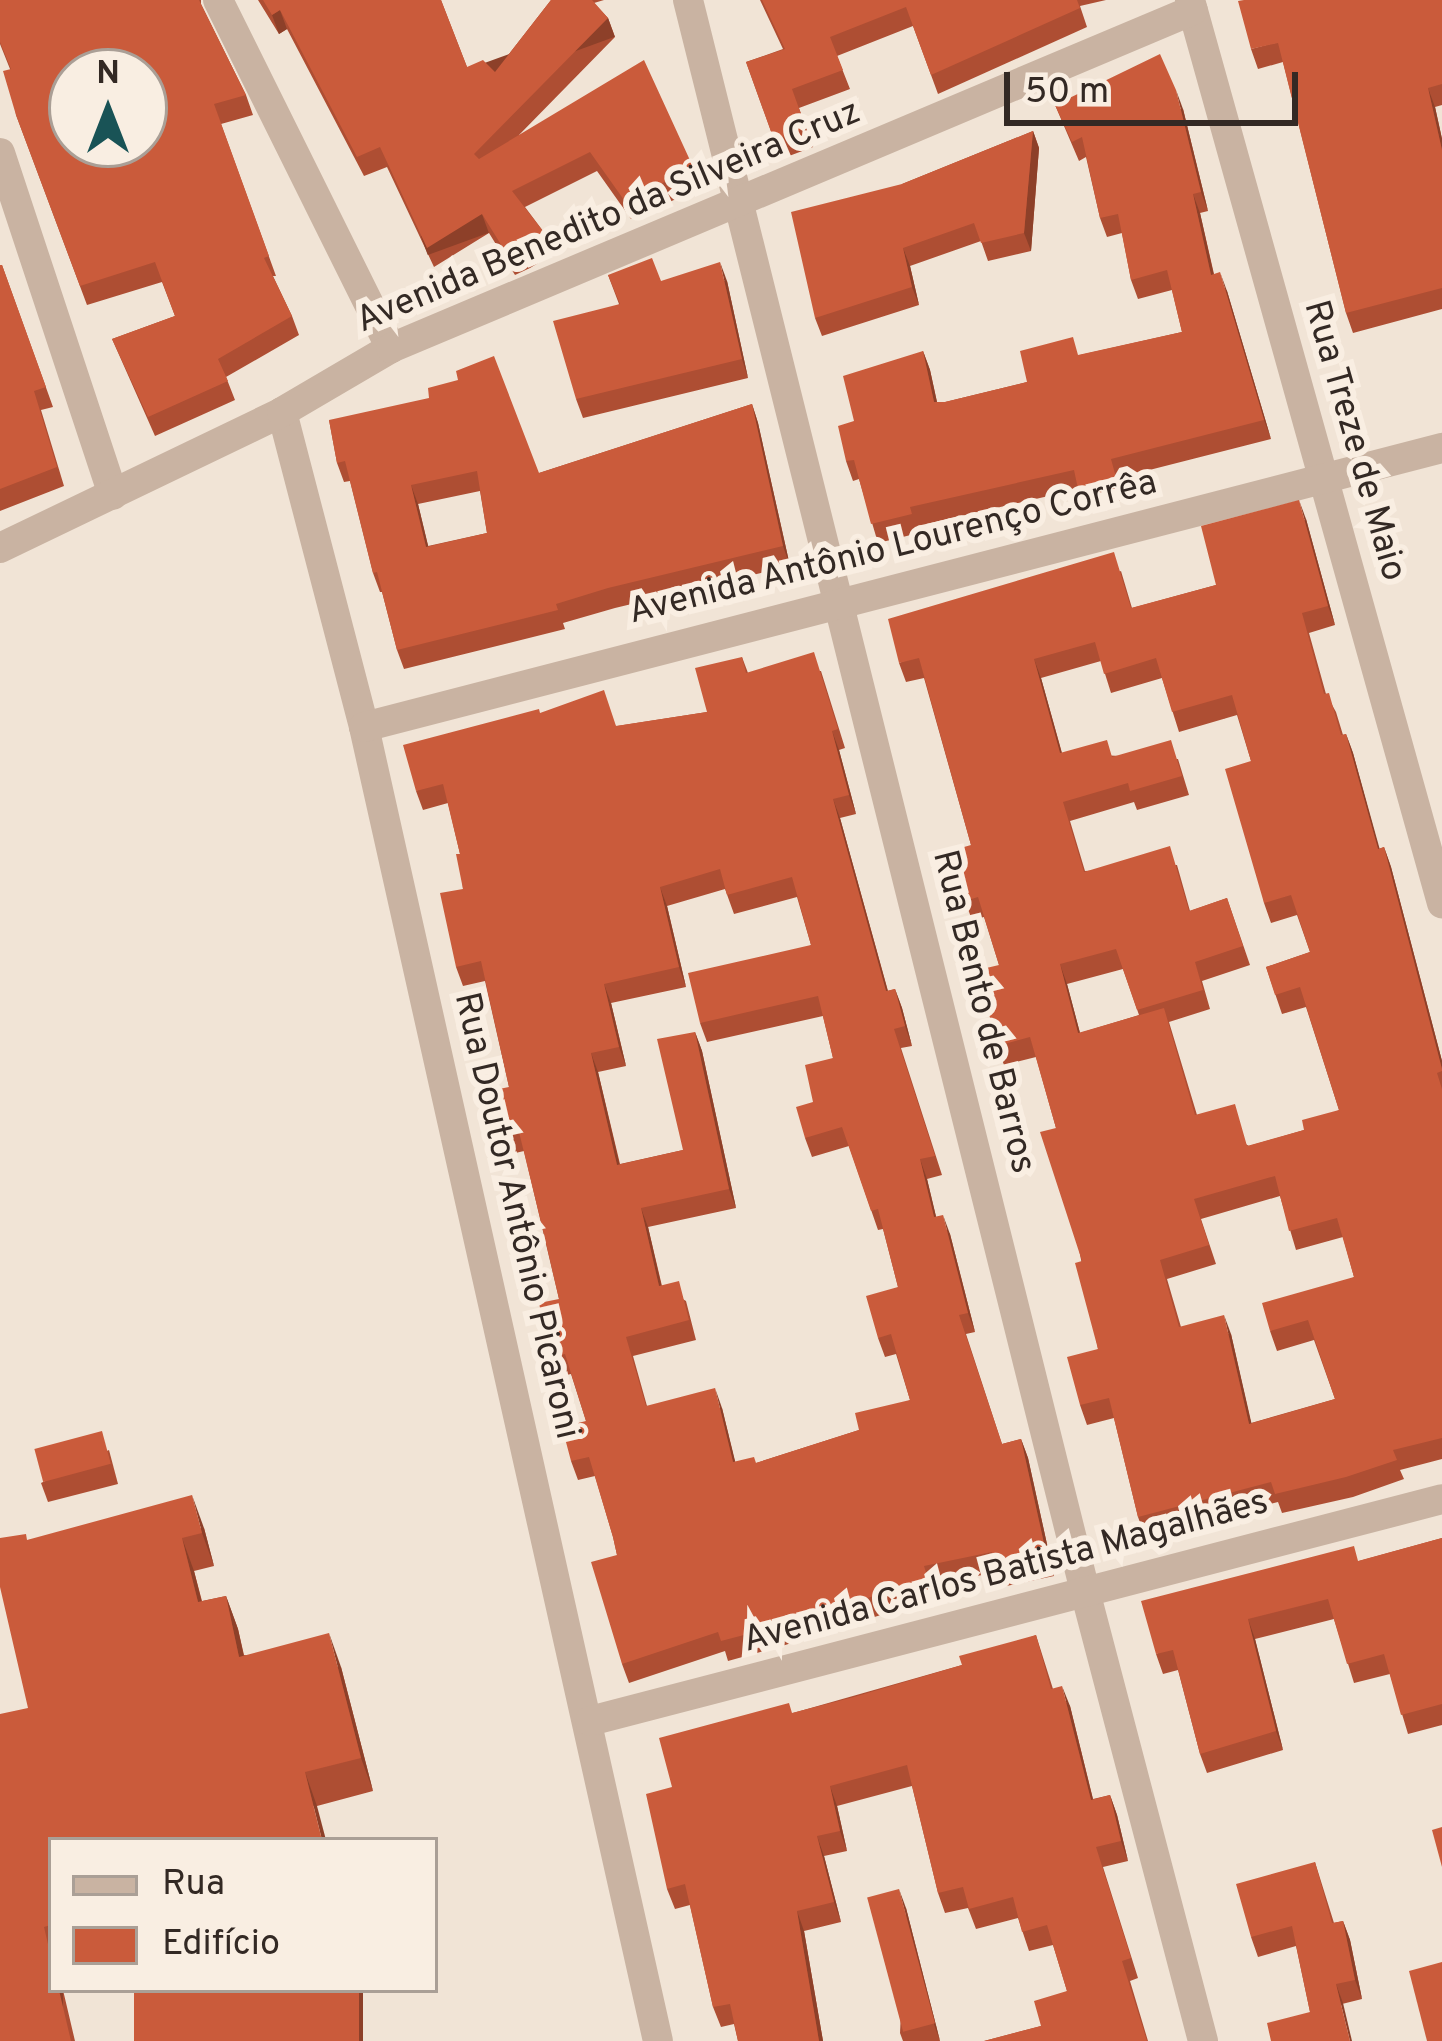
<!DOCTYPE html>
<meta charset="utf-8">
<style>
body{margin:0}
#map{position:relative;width:1442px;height:2041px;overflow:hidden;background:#f1e4d6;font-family:Overpass,sans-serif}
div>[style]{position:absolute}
.minor>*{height:30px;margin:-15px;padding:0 15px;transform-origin:15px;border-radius:15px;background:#c9b3a2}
.wall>*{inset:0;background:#ae4e33}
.shaded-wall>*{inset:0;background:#8d4029;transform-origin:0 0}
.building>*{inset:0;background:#ca5b3b;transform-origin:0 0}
span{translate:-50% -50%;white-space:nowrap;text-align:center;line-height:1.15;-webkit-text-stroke:12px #f9eee2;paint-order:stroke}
.street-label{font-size:36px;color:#332924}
.legend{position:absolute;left:48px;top:1837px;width:390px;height:156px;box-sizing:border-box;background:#f9eee2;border:3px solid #aa9f96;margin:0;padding:15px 21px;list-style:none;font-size:36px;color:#332924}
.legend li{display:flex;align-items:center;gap:24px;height:60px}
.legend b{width:60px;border:3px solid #aa9f96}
.north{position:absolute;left:48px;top:48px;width:120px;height:120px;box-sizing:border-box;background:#f9eee2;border:3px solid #aa9f96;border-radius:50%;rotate:0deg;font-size:33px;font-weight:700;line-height:48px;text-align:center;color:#332924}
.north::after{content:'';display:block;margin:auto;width:42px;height:54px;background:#195356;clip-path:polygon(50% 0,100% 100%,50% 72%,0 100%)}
.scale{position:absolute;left:1004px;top:72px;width:294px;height:54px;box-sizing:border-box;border:6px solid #332924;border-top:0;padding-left:15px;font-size:36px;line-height:42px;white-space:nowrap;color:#332924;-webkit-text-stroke:9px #f9eee2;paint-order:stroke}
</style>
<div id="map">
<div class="minor">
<i style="left:218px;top:0;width:389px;rotate:63.6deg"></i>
<i style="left:688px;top:0;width:1644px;rotate:75.99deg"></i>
<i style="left:1086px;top:1595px;width:461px;rotate:75.3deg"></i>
<i style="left:1190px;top:0;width:938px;rotate:74.41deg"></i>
<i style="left:0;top:153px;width:360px;rotate:71.7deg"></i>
<i style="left:282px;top:412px;width:325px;rotate:75.4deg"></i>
<i style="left:364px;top:727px;width:1346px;rotate:77.39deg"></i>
<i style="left:0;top:548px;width:313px;rotate:-25.7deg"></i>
<i style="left:282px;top:412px;width:126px;rotate:-30.4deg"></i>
<i style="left:391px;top:348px;width:870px;rotate:-22.85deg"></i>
<i style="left:364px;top:727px;width:1114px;rotate:-14.51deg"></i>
<i style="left:590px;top:1721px;width:880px;rotate:-14.6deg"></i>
</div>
<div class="wall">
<i style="clip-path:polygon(0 0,201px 0,201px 4px,246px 95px,253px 115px,221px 124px,276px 276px,273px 276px,292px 316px,299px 335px,226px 377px,235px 400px,155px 436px,112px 339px,175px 316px,162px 282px,87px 305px,16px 115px,10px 69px,0 44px)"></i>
<i style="clip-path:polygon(258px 0,441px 0,467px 67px,495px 72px,551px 0,604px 0,594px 3px,608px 18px,615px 37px,519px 135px,694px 169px,701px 188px,631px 219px,597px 171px,525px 207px,546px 235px,553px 254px,530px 268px,515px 275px,489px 233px,434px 267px,387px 167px,364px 176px,287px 29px,279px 34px)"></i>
<i style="clip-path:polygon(760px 0,1106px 0,1080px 6px,1087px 27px,938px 94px,913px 26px,837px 56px,850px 89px,799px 108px,813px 147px,781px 159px,746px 62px,783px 49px)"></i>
<i style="clip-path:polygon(1442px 0,1442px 105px,1435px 107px,1442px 139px,1442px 309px,1353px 333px,1346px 313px,1283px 62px,1258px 69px,1251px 49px)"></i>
<i style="clip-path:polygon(1055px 105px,1183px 109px,1208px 211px,1200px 213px,1214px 274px,1227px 291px,1271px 439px,1118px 478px,1124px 500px,1085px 508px,1079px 489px,917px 526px,919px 533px,878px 543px,859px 479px,853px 481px,846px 461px,854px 421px,923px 351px,930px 370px,937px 402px,945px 402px,1027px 382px,1080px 355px,1182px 332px,1172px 290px,1138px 299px,1131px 280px,1122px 233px,1107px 237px,1100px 218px,1086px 157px,1079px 161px)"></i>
<i style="clip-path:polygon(1033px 131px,1039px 148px,1031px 251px,988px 261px,981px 241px,910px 266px,919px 305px,822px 336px,815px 318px,902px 184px)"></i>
<i style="clip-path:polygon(0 265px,2px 265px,53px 407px,41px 410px,64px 486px,0 511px)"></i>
<i style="clip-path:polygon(608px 275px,661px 281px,727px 281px,748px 378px,583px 418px,576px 399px,619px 304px)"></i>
<i style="clip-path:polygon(evenodd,752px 404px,758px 423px,790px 566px,615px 608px,563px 623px,565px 629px,404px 669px,397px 650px,382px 592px,380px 592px,373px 573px,350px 481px,344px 482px,337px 463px,329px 420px,539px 473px,752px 404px,480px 491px,487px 533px,428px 546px,418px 504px,480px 491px)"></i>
<i style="clip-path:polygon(evenodd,1306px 519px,1335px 625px,1309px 633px,1326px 694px,1336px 712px,1343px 735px,1346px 734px,1353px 753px,1379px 849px,1384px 847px,1391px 867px,1442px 1061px,1442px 1459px,1400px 1470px,1404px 1479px,1353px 1497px,1282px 1513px,1278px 1502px,1145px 1536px,1138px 1517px,1114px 1418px,1087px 1425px,1080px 1405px,1098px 1349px,1056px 1128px,1036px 1057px,1004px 1065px,997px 1046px,999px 965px,984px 917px,972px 920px,965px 901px,971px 845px,924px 678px,906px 682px,899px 663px,1121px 571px,1132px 608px,1216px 585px,1306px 519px,1101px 661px,1111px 693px,1162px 678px,1179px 732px,1237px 715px,1251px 761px,1264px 903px,1271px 923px,1297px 915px,1310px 952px,1266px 967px,1282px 1014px,1306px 1007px,1339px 1110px,1304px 1130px,1249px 1146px,1197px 1115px,1169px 1022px,1210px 1009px,1202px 981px,1250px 965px,1227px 898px,1190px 911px,1177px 865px,1085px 871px,1070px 821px,1134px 802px,1137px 810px,1189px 795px,1178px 759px,1062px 753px,1041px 678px,1101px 661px,1306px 519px,1123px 969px,1139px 1015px,1080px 1033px,1067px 984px,1123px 969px,1306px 519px,1280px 1196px,1296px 1250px,1343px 1237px,1354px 1277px,1270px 1331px,1277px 1351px,1314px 1340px,1335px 1399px,1251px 1423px,1231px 1334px,1181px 1327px,1167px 1279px,1216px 1264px,1201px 1219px,1280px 1196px)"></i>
<i style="clip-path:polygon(evenodd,742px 657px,748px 673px,821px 671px,845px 748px,839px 750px,856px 814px,840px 818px,888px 991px,895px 989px,902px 1008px,912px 1046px,901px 1048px,942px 1175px,927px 1179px,936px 1217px,950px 1234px,975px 1332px,966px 1334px,1002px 1444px,1021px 1439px,1028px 1458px,1054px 1576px,1002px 1587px,996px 1572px,931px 1586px,935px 1598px,782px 1646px,728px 1661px,725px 1651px,629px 1683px,622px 1664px,617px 1555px,613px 1537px,595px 1476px,578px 1480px,571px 1461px,586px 1421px,571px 1374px,557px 1377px,550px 1358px,559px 1299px,524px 1151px,507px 1155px,500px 1136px,509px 1087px,485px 981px,463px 986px,456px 967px,463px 889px,460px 854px,448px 803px,423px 810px,416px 791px,540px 713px,617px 726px,707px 712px,742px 657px,725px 889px,734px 914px,797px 897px,811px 945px,700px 1023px,707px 1042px,823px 1016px,833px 1058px,813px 1102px,805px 1138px,812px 1157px,849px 1146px,878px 1230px,883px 1229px,898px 1287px,878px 1338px,885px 1357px,896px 1354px,910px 1400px,859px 1430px,756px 1463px,735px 1462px,722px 1408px,647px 1406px,633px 1356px,696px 1340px,686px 1301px,662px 1286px,648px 1227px,736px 1208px,702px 1051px,695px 1032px,683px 1150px,620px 1164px,598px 1072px,626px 1066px,611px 1003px,686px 987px,667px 906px,725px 889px)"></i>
<i style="clip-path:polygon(109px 1450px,118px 1484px,48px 1502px,41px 1483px)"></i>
<i style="clip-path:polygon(204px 1528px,214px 1566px,194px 1571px,202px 1601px,226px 1596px,238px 1629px,244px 1655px,341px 1667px,373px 1791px,317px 1806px,51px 1840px,51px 1990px,63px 1990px,75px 2041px,0 2041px,28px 1708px,28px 1540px)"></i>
<i style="clip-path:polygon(1442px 1538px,1442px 1725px,1408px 1734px,1390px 1674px,1354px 1683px,1334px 1619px,1255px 1639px,1283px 1750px,1207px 1773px,1200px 1754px,1178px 1670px,1163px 1674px,1156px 1654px,1359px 1561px)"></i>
<i style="clip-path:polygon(1036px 1635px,1053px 1689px,1070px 1706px,1093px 1799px,1110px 1795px,1117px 1815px,1128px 1861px,1103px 1867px,1138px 1978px,1130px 1981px,1148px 2041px,984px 2041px,1041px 2026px,1067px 1991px,1053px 1945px,1029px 1951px,1018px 1918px,976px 1929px,968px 1908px,945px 1913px,938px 1893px,912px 1786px,837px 1806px,847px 1851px,824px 1856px,841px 1922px,804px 1931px,823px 2041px,738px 2041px,734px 2024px,721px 2027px,713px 2007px,690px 1905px,675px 1909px,667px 1889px,672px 1787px,793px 1713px,962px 1665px)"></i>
<i style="clip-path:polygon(1315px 1862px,1334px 1923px,1343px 1921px,1350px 1940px,1362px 1999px,1310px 2012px,1296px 1946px,1258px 1957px,1251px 1937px)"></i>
<i style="clip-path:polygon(906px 1908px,940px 2041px,903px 2041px,900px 2033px)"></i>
</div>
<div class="shaded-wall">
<i style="clip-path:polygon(280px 10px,287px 29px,279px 34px,272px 15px)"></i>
<i style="left:608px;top:18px;width:20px;height:191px;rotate:70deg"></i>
<i style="clip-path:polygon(1428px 88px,1435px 107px,1442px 139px,1442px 150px)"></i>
<i style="clip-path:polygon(1176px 90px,1183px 109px,1208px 211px,1201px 192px)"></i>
<i style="clip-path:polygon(1033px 131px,1039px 148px,1031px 251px,1024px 233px)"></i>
<i style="clip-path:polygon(1193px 194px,1200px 213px,1218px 294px,1211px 275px)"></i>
<i style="left:482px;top:214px;width:20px;height:65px;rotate:70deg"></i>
<i style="clip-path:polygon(903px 248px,910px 266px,919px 305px,912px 287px)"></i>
<i style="clip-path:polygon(720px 262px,727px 281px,748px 378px,742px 359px)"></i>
<i style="clip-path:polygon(1220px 272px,1227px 291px,1271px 439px,1264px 420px)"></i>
<i style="clip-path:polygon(923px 351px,930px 370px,941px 421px,934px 402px)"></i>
<i style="clip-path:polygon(752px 404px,758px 423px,790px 566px,783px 546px)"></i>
<i style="clip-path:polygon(411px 485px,418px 504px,433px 566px,426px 547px)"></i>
<i style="clip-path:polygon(1299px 500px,1306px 519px,1335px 625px,1328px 606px)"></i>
<i style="clip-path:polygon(1034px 659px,1041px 678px,1067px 772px,1060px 753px)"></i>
<i style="clip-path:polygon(832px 731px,839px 750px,856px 814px,849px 795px)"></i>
<i style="clip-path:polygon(1346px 734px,1353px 753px,1385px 868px,1378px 849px)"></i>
<i style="clip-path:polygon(833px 799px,840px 818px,893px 1010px,886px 991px)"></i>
<i style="clip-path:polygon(1384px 847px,1391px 867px,1442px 1061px,1442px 1069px)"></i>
<i style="clip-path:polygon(660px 887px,667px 906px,686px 987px,679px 967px)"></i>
<i style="clip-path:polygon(1060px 964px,1067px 984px,1085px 1052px,1078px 1033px)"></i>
<i style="clip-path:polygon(604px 984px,611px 1003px,626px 1066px,619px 1047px)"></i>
<i style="clip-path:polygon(895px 989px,902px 1008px,912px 1046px,905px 1026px)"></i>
<i style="clip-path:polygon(695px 1032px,702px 1051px,736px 1208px,729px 1189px)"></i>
<i style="clip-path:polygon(591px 1053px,598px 1072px,624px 1184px,617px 1165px)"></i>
<i style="clip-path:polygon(920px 1159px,927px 1179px,941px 1237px,934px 1217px)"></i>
<i style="clip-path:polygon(641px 1208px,648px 1227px,666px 1306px,659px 1286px)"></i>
<i style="clip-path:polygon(943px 1215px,950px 1234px,975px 1332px,968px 1313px)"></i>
<i style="clip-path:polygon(1224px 1315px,1231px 1334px,1256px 1443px,1249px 1424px)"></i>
<i style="clip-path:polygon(715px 1388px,722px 1408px,740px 1481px,733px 1462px)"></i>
<i style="clip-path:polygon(1021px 1439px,1028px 1458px,1054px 1576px,1047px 1557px)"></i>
<i style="clip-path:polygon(192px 1495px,204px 1528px,214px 1566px,202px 1533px)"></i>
<i style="clip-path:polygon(182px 1538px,194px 1571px,210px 1635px,198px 1602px)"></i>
<i style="clip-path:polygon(226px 1596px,238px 1629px,251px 1690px,239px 1657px)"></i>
<i style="clip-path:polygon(1248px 1619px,1255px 1639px,1283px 1750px,1276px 1731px)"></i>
<i style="clip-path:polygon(329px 1633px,341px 1667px,373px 1791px,361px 1758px)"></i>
<i style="clip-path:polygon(1062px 1686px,1070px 1706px,1098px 1820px,1091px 1800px)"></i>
<i style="clip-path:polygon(305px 1772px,317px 1806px,326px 1840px,322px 1840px)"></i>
<i style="clip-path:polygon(830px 1786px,837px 1806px,847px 1851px,840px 1831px)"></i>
<i style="clip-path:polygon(1110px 1795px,1117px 1815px,1128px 1861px,1121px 1841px)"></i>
<i style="clip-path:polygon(817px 1836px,824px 1856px,841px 1922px,834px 1902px)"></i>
<i style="clip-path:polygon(899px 1889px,906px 1908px,940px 2041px,934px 2024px)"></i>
<i style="clip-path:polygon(797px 1911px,804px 1931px,823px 2041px,819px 2041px)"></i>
<i style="clip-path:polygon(1343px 1921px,1350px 1940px,1362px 1999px,1355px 1980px)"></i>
<i style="clip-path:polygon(1336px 1984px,1343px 2003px,1352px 2041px,1350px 2041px)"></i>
<i style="left:59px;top:1990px;width:4px;height:52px"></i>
<i style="left:359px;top:1990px;width:4px;height:53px"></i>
</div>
<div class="building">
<i style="clip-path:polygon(evenodd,0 0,199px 0,246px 95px,214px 104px,269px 256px,264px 258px,292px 316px,218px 359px,228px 381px,148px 417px,112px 339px,175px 316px,155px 262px,80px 286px,16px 115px,3px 71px,11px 69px,0 42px,0 0,72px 72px,144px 72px,144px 144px,72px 144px,72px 72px)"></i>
<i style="clip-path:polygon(263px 0,441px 0,467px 67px,483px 60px,495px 72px,551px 0,592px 0,608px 18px,474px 154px,479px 159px,644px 60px,694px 169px,624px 200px,590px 152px,512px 191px,546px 235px,523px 249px,508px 256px,482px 214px,427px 248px,380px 147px,357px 157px,280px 10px,272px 15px)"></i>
<i style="clip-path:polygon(762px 0,1077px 0,1080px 8px,931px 75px,906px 7px,830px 37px,843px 70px,792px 89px,806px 128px,774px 140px,746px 62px,785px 49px)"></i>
<i style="clip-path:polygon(1244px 0,1442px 0,1442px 84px,1428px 88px,1442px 150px,1442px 288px,1346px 313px,1278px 43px,1251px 49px,1238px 1px)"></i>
<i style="clip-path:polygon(1160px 54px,1176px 90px,1201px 192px,1193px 194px,1211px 275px,1220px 272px,1264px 420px,1111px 459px,1117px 481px,1078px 489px,1074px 470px,910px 507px,912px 514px,871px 524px,854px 460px,846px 461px,838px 426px,854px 421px,843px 376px,923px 351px,934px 402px,945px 402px,1027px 382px,1020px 351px,1073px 337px,1078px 355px,1182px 332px,1167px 270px,1131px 280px,1118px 214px,1100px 218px,1082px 137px,1072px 142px,1055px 105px)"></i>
<i style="clip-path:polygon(1033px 131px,1024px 233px,981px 243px,974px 223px,903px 248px,912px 287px,815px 318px,791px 212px,902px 184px)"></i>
<i style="clip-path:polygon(652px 258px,661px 281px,720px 262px,742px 359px,576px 399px,553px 321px,620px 304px,608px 275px)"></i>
<i style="clip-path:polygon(0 265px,2px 265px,46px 387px,34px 391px,57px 467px,0 489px)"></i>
<i style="clip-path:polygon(evenodd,494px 356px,539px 473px,752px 404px,783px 546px,608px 588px,556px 604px,558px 610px,397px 650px,377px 572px,373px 573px,345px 461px,337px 463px,329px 420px,429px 398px,428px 388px,458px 380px,456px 371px,494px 356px,477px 471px,487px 533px,426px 547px,411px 485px,477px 471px)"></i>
<i style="clip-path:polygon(evenodd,1299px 500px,1328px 606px,1302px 613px,1324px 694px,1329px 693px,1341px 735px,1346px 734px,1378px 849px,1384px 847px,1442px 1069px,1442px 1071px,1437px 1073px,1442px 1089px,1442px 1438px,1393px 1450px,1397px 1460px,1346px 1477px,1275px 1494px,1271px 1482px,1138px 1517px,1109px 1398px,1080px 1405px,1067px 1357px,1098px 1349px,1075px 1263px,1082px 1261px,1040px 1132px,1056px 1128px,1030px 1037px,997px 1046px,978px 970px,999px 965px,978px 897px,965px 901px,950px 851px,971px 845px,919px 658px,899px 663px,888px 619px,1114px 552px,1131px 608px,1216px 585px,1201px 526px,1299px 500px,1095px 642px,1104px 674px,1156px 658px,1172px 712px,1232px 695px,1251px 761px,1225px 769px,1264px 903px,1291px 895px,1310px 952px,1266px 967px,1275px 995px,1300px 987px,1339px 1110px,1302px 1120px,1304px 1130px,1247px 1146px,1235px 1104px,1195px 1115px,1164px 1008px,1078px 1033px,1060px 964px,1116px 949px,1137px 1010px,1203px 990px,1195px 962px,1243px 946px,1227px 898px,1189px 911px,1170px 846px,1084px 872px,1063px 802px,1128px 783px,1130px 791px,1182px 776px,1171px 740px,1112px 757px,1107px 740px,1060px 753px,1034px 659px,1095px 642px,1299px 500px,1275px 1176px,1289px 1231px,1337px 1218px,1354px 1277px,1262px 1303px,1270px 1331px,1308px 1320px,1335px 1399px,1249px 1424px,1224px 1315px,1179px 1327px,1160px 1260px,1209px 1245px,1194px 1199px,1275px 1176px)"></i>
<i style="clip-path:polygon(evenodd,814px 652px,838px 729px,832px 731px,849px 795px,833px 799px,886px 991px,895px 989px,905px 1026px,894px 1029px,935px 1156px,920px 1159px,934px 1217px,943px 1215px,968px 1313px,959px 1315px,1002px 1444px,1021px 1439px,1047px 1557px,995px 1568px,992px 1552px,924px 1566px,928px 1579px,775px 1627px,721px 1641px,718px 1632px,622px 1664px,591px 1562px,617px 1555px,613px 1537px,589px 1457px,571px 1461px,562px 1427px,586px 1421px,565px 1354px,550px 1358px,539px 1303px,559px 1299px,543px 1230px,519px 1132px,500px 1136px,489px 1091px,509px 1087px,481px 961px,456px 967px,440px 893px,463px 889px,456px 854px,460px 854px,443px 784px,416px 791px,403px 745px,539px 709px,540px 713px,604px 690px,616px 726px,707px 712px,695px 668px,742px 657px,746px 673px,814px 652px,720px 869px,727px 895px,792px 877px,811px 945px,688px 973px,700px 1023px,818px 996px,833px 1058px,805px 1065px,813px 1102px,796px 1107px,805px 1138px,842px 1127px,871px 1211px,878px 1209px,898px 1287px,866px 1296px,878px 1338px,891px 1334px,910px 1400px,855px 1413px,859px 1430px,756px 1463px,754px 1457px,733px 1462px,715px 1388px,646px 1406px,626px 1337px,689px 1320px,679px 1281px,659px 1286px,641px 1208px,729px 1189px,695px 1032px,657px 1039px,683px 1150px,617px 1165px,591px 1053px,619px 1047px,604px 984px,679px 967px,660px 887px,720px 869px)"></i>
<i style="left:102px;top:1431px;width:34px;height:70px;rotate:75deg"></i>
<i style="clip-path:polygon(192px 1495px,202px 1533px,182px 1538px,198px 1602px,226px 1596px,239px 1657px,329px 1633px,361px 1758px,305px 1772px,322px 1840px,51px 1840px,51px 1925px,44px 1927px,51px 1957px,51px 1990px,59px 1990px,71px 2041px,0 2041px,0 1714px,28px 1708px,0 1587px,0 1538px,26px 1534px,27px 1540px)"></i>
<i style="clip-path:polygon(1442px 1538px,1442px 1704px,1401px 1715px,1384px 1654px,1347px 1664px,1328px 1599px,1248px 1619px,1276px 1731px,1200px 1754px,1173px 1650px,1156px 1654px,1141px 1601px,1354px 1546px,1358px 1561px)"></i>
<i style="clip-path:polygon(1036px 1635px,1051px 1689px,1062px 1686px,1091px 1800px,1110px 1795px,1121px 1841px,1096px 1847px,1131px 1958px,1122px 1961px,1147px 2041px,984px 2041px,1041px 2026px,1034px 2001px,1067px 1991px,1047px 1925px,1022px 1932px,1013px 1897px,969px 1909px,963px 1887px,938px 1893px,907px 1765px,830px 1786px,840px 1831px,817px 1836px,834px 1902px,797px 1911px,819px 2041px,738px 2041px,730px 2004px,713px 2007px,685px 1884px,667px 1889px,646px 1794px,672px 1787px,659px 1738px,789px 1703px,792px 1713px,854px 1697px,962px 1665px,959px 1656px)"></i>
<i style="clip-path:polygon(1442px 1827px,1442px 1867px,1432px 1830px)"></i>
<i style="clip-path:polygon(1315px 1862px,1332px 1923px,1343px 1921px,1355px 1980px,1336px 1984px,1350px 2041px,1271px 2041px,1267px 2023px,1310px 2012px,1292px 1926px,1251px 1937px,1236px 1884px)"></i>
<i style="left:899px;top:1889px;width:139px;height:33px;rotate:75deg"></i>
<i style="clip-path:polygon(1442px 1962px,1442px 2041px,1427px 2041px,1409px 1971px)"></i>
<i style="left:134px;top:1990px;width:225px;height:52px"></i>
</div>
<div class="street-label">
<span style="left:609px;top:218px;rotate:-23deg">Avenida Benedito da Silveira Cruz</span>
<span style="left:1353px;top:441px;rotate:74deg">Rua Treze de Maio</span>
<span style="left:893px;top:549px;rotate:-14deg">Avenida Antônio Lourenço Corrêa</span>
<span style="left:982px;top:1012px;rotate:76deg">Rua Bento de Barros</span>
<span style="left:515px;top:1216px;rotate:77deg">Rua Doutor Antônio Picaroni</span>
<span style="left:1006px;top:1573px;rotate:-15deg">Avenida Carlos Batista Magalhães</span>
</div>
<ul class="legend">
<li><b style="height:15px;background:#c9b3a2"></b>Rua</li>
<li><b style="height:33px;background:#ca5b3b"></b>Edifício</li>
</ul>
<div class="north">N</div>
<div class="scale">50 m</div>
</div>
